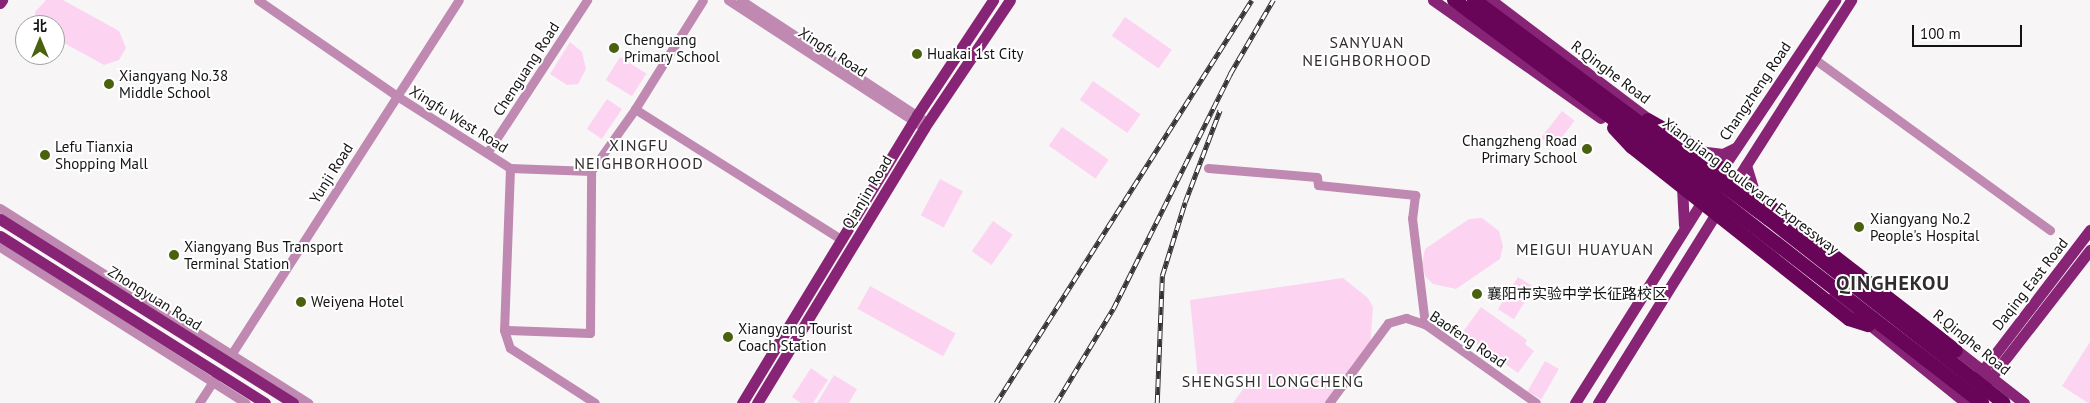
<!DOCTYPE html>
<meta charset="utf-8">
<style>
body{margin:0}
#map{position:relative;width:2090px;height:403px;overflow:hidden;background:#f8f5f7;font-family:"PT Sans","Noto Sans SC",sans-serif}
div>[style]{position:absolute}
.green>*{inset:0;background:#fcd4f1;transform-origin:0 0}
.minor>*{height:9px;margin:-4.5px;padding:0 4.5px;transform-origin:4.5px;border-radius:4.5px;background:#bf89b1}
.major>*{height:11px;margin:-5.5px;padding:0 5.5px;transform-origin:5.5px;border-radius:5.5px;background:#872475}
.highway>*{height:14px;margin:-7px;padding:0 7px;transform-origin:7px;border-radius:7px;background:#680559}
.rail>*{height:4.5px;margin-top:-2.25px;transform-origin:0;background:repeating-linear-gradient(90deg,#fff 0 8px,#343333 0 16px);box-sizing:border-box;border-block:1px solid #343333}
.highway-bridge>*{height:14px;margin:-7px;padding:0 7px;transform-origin:7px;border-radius:7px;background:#680559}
.dots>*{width:14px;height:14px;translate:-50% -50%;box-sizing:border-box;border:2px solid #fff;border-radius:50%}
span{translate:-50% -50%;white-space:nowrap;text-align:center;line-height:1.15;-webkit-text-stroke:4px #fff;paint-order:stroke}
.poi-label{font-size:15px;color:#141313}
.left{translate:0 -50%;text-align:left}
.right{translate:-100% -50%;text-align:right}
.street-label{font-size:15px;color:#141313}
.neighbourhood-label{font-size:16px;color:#2f2c2e;letter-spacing:1px}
.district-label{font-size:20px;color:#2f2c2e;font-weight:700;letter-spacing:1px}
.north{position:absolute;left:15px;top:15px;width:50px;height:50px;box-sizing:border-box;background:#fff;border:1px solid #a1a1a1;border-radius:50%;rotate:0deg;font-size:14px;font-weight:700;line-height:20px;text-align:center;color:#141313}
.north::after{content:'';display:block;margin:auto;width:18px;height:22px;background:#4a610d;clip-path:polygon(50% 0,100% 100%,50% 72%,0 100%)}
.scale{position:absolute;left:1912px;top:25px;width:110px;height:22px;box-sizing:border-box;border:2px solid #141313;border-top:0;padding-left:6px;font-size:15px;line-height:18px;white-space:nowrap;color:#141313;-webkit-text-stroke:4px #fff;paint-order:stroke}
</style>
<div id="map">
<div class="green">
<i style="clip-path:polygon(46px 0,63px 0,119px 31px,126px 48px,119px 60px,104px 65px,55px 38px,55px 25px,36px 25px,35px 12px)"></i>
<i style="left:1125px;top:17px;width:57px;height:23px;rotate:35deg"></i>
<i style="clip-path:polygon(570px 42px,582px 52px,586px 69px,578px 84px,567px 85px,550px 74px)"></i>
<i style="left:620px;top:57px;width:31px;height:27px;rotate:32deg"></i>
<i style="left:1093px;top:81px;width:58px;height:23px;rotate:35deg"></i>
<i style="left:607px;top:99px;width:18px;height:36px;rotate:34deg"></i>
<i style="left:1562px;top:111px;width:16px;height:34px;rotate:38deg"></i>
<i style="left:1062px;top:127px;width:57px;height:23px;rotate:35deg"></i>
<i style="left:940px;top:179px;width:26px;height:41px;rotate:28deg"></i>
<i style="clip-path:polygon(1482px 218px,1499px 231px,1503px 246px,1500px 259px,1456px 289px,1433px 284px,1425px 276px,1422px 264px,1425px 249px,1469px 219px)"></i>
<i style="left:993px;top:221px;width:24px;height:37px;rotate:35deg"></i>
<i style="left:1518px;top:277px;width:19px;height:38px;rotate:32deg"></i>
<i style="clip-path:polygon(1343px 278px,1368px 298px,1373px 307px,1370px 348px,1329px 403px,1233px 403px,1246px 385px,1199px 389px,1190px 300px)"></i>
<i style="left:870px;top:286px;width:98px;height:26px;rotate:29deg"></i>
<i style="clip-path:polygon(1481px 307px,1527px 340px,1525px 344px,1534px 351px,1518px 373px,1462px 333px)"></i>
<i style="clip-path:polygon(2090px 342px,2090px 403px,2088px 403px,2062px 386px)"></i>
<i style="left:1545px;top:361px;width:16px;height:35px;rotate:30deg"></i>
<i style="clip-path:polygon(811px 368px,828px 380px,813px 403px,801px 403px,792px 397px)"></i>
<i style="clip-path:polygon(834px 375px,857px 389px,849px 403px,817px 403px)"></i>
</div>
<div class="minor">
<i style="left:258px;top:0;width:169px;rotate:34.6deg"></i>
<i style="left:397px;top:96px;width:134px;rotate:32.5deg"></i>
<i style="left:510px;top:168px;width:162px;rotate:92.1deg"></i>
<i style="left:504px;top:330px;width:19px;rotate:72deg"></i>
<i style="left:510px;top:348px;width:101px;rotate:32.9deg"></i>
<i style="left:728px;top:0;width:234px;rotate:33.1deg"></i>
<i style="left:741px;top:0;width:222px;rotate:33.3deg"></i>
<i style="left:1813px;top:58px;width:293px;rotate:36deg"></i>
<i style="left:635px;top:109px;width:245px;rotate:32.3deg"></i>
<i style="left:487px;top:153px;width:183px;rotate:-56.8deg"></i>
<i style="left:510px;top:168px;width:81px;rotate:2.1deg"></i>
<i style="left:591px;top:171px;width:76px;rotate:-54.6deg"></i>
<i style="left:635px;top:109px;width:128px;rotate:-58deg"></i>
<i style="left:1208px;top:168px;width:109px;rotate:4.7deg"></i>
<i style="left:1317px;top:177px;width:8px;rotate:83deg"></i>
<i style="left:1318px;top:185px;width:98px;rotate:5.9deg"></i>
<i style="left:1415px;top:195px;width:23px;rotate:97deg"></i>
<i style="left:1412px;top:218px;width:107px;rotate:83deg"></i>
<i style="left:0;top:208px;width:365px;rotate:32.3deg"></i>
<i style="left:0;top:247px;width:291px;rotate:32.4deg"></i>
<i style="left:504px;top:330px;width:86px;rotate:2deg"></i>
<i style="left:590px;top:333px;width:162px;rotate:-89.6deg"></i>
<i style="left:227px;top:361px;width:429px;rotate:-57.3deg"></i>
<i style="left:199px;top:403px;width:30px;rotate:-57deg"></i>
<i style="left:1329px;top:403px;width:99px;rotate:-53.6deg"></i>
<i style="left:1388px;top:323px;width:19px;rotate:-16deg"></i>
<i style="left:1406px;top:318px;width:20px;rotate:18deg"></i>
<i style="left:1425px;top:324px;width:136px;rotate:35.4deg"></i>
</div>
<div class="major">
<i style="left:1433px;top:0;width:205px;rotate:35.1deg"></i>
<i style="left:1491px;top:0;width:206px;rotate:37.1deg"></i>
<i style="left:0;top:3px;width:4px;rotate:-56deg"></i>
<i style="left:1698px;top:151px;width:25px;rotate:7deg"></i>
<i style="left:1723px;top:154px;width:13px;rotate:-27deg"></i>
<i style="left:1746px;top:165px;width:34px;rotate:73deg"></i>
<i style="left:1718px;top:175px;width:211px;rotate:-56.2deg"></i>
<i style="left:1678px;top:183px;width:6px;rotate:45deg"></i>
<i style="left:1682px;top:187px;width:38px;rotate:87deg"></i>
<i style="left:1732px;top:187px;width:222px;rotate:-57.5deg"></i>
<i style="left:0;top:219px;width:346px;rotate:32.1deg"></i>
<i style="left:0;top:236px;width:313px;rotate:32.2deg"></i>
<i style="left:1834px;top:296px;width:170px;rotate:39deg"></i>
<i style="left:1950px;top:345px;width:94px;rotate:38.1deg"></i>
<i style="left:1979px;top:375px;width:183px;rotate:-52.6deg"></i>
<i style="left:1989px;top:380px;width:165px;rotate:-52.2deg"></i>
<i style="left:742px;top:403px;width:337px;rotate:-58.7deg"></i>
<i style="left:917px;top:115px;width:138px;rotate:-56.5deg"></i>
<i style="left:757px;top:403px;width:322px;rotate:-58.7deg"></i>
<i style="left:924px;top:128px;width:154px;rotate:-56.1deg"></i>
<i style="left:1575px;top:403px;width:246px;rotate:-57.8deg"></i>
<i style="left:1598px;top:403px;width:231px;rotate:-58.1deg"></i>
</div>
<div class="highway">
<i style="left:1914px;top:318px;width:53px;rotate:38.2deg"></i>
<i style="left:1849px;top:319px;width:20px;rotate:18deg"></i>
</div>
<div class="rail">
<i style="left:996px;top:403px;width:477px;rotate:-57.6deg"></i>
<i style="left:1056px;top:403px;width:110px;rotate:-58.8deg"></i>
<i style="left:1113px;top:309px;width:263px;rotate:-63.5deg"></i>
<i style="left:1230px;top:74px;width:86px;rotate:-59.8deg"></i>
<i style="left:1157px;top:403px;width:127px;rotate:-87.7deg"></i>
<i style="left:1162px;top:276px;width:77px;rotate:-72.7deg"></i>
<i style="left:1185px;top:202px;width:98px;rotate:-69.2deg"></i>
</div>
<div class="highway-bridge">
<i style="left:1454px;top:0;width:309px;rotate:36.8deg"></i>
<i style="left:1701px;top:185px;width:356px;rotate:37.8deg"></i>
<i style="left:1474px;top:0;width:367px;rotate:36.6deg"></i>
<i style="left:1769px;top:219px;width:298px;rotate:38.1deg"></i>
<i style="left:1648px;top:120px;width:43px;rotate:29.6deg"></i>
<i style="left:1685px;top:141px;width:289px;rotate:37.7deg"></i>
<i style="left:1614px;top:128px;width:26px;rotate:47deg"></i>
<i style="left:1632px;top:147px;width:277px;rotate:38.4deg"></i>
</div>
<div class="dots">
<i style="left:614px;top:48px;background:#4a610d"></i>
<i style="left:917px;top:54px;background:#4a610d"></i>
<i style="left:109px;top:84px;background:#4a610d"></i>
<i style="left:1587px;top:149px;background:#4a610d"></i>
<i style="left:45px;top:155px;background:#4a610d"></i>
<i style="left:1859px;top:227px;background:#4a610d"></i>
<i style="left:174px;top:255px;background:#4a610d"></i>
<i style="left:1477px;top:294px;background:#4a610d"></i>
<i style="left:301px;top:302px;background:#4a610d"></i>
<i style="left:728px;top:337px;background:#4a610d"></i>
</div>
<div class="poi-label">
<span class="left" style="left:624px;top:48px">Chenguang<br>Primary School</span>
<span class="left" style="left:927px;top:54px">Huakai 1st City</span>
<span class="left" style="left:119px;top:84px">Xiangyang No.38<br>Middle School</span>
<span class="right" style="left:1577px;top:149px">Changzheng Road<br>Primary School</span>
<span class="left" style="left:55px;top:155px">Lefu Tianxia<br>Shopping Mall</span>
<span class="left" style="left:1870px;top:227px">Xiangyang No.2<br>People's Hospital</span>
<span class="left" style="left:184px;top:255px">Xiangyang Bus Transport<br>Terminal Station</span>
<span class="left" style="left:1487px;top:294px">襄阳市实验中学长征路校区</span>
<span class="left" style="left:311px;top:302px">Weiyena Hotel</span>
<span class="left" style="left:738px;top:337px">Xiangyang Tourist<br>Coach Station</span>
</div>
<div class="street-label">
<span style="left:833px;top:52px;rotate:33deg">Xingfu Road</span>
<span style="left:526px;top:69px;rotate:-57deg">Chenguang Road</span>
<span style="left:1611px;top:72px;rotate:37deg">R.Qinghe Road</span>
<span style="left:1755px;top:91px;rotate:-56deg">Changzheng Road</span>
<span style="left:459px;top:119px;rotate:32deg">Xingfu West Road</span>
<span style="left:331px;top:173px;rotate:-58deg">Yunji Road</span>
<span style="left:1751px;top:186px;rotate:37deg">Xiangjiang Boulevard Expressway</span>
<span style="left:867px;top:192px;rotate:-59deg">Qianjin Road</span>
<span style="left:2030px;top:284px;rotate:-52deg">Daqing East Road</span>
<span style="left:155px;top:298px;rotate:32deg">Zhongyuan Road</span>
<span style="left:1468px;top:339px;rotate:34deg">Baofeng Road</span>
<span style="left:1972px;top:342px;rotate:39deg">R.Qinghe Road</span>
</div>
<div class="neighbourhood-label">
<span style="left:1367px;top:51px">SANYUAN<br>NEIGHBORHOOD</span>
<span style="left:639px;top:154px">XINGFU<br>NEIGHBORHOOD</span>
<span style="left:1585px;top:249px">MEIGUI HUAYUAN</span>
<span style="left:1273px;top:381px">SHENGSHI LONGCHENG</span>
</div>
<div class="district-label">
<span style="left:1893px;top:283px">QINGHEKOU</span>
</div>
<div class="north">北</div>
<div class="scale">100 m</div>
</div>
